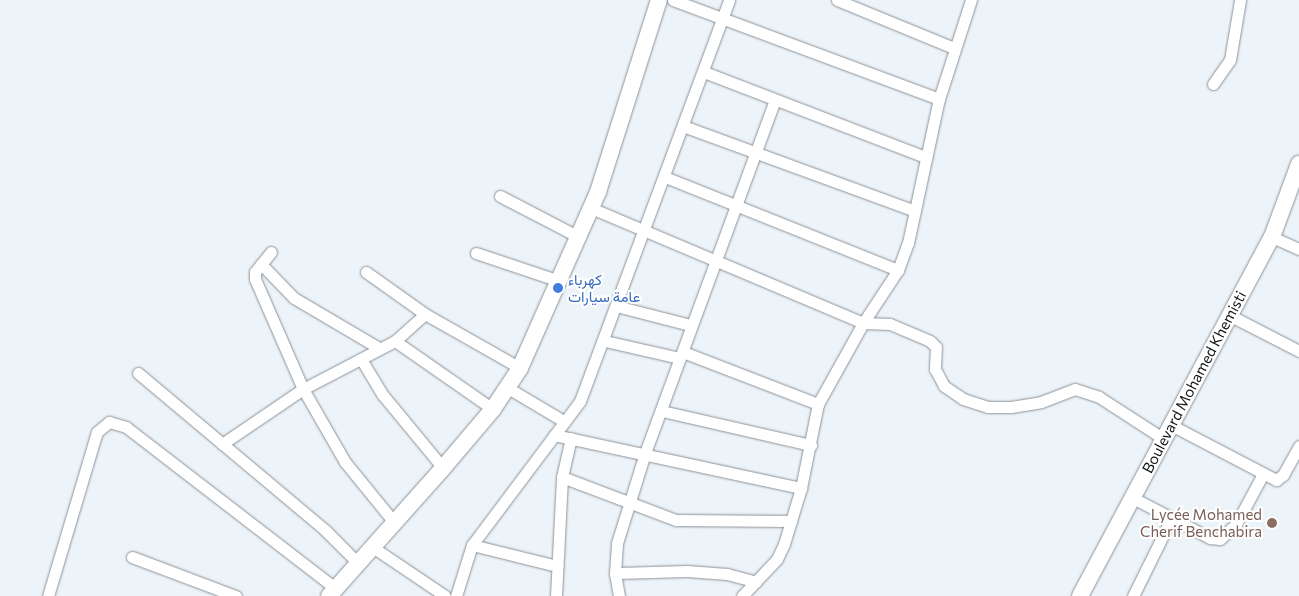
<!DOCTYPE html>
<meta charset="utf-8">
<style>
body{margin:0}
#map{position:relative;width:1299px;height:596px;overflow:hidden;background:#ecf3f9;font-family:Commissioner,Vazirmatn,sans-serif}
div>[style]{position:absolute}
.roads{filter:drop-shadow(0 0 1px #8c9297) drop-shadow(0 0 1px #8c9297)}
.street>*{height:11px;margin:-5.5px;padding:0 5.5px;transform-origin:5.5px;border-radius:5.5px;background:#fff}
.secondary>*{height:16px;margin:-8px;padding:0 8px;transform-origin:8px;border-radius:8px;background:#fff}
.dots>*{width:14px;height:14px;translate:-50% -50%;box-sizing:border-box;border:2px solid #fff;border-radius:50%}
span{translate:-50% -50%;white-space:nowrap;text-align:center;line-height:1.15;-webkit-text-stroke:4px #fff;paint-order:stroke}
.shop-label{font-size:15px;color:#366cbe}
.left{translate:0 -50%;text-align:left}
.street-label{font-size:15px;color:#131517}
.education-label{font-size:15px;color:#785e54}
.right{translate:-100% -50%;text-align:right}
</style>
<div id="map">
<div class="roads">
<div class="street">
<i style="left:673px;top:0;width:284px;rotate:20.4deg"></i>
<i style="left:837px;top:0;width:126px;rotate:22.3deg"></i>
<i style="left:704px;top:72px;width:238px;rotate:21deg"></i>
<i style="left:1213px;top:84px;width:29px;rotate:-55deg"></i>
<i style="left:1230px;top:60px;width:61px;rotate:-80.5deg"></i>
<i style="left:683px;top:126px;width:247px;rotate:20.1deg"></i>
<i style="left:665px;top:177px;width:251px;rotate:21.8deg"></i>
<i style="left:500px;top:196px;width:87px;rotate:27.5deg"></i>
<i style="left:591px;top:208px;width:295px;rotate:22.9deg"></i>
<i style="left:863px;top:323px;width:27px;rotate:2deg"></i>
<i style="left:890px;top:324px;width:43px;rotate:23deg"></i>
<i style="left:930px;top:341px;width:8px;rotate:45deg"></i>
<i style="left:936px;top:347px;width:22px;rotate:93deg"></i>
<i style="left:935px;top:369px;width:19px;rotate:62deg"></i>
<i style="left:944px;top:386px;width:23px;rotate:34deg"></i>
<i style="left:963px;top:399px;width:26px;rotate:18deg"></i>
<i style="left:988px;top:407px;width:23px"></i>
<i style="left:1011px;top:407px;width:30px;rotate:-9deg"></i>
<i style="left:1041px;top:402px;width:36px;rotate:-21deg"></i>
<i style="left:1075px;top:389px;width:25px;rotate:18deg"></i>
<i style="left:1099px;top:397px;width:77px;rotate:32.9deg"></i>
<i style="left:1272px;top:237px;width:30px;rotate:24deg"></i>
<i style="left:271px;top:252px;width:26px;rotate:129deg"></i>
<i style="left:255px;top:272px;width:7px;rotate:90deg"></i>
<i style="left:255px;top:279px;width:120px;rotate:66.4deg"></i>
<i style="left:303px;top:389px;width:84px;rotate:60.1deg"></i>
<i style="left:345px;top:462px;width:77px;rotate:50.8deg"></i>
<i style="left:476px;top:253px;width:88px;rotate:18.6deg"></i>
<i style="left:261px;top:264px;width:47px;rotate:45.9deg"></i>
<i style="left:294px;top:298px;width:99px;rotate:30.5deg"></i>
<i style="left:366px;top:272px;width:72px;rotate:35.4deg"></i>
<i style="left:425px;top:314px;width:109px;rotate:29.6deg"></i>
<i style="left:616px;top:306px;width:76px;rotate:14.4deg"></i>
<i style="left:1229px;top:315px;width:79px;rotate:27.2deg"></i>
<i style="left:395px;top:341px;width:119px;rotate:34.8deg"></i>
<i style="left:605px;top:341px;width:77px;rotate:12.8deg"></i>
<i style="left:683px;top:352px;width:145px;rotate:21.1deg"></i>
<i style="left:361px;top:359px;width:41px;rotate:59deg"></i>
<i style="left:382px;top:394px;width:96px;rotate:50.5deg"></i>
<i style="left:138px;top:373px;width:244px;rotate:40deg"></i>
<i style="left:325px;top:530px;width:45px;rotate:45deg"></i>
<i style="left:508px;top:388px;width:66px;rotate:30.8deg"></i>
<i style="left:662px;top:411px;width:153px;rotate:12.9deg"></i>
<i style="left:1171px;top:425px;width:119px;rotate:27.6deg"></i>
<i style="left:1276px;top:480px;width:9px;rotate:-36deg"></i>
<i style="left:1283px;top:475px;width:33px;rotate:-61deg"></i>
<i style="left:554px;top:435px;width:253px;rotate:12.1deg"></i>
<i style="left:222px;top:444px;width:98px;rotate:-34.2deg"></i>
<i style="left:303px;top:389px;width:104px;rotate:-27.6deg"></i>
<i style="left:395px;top:341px;width:40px;rotate:-42deg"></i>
<i style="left:562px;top:477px;width:122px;rotate:20.7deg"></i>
<i style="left:676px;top:520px;width:115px;rotate:0.5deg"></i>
<i style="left:1133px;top:498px;width:87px;rotate:27.5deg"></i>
<i style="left:1210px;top:538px;width:10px;rotate:6deg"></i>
<i style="left:1220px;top:539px;width:22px;rotate:-43deg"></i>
<i style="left:1236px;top:524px;width:57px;rotate:-61.6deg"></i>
<i style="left:472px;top:545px;width:88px;rotate:13.9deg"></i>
<i style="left:371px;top:546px;width:89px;rotate:34deg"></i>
<i style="left:132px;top:557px;width:111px;rotate:20.6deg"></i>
<i style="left:615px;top:573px;width:72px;rotate:-1.6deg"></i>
<i style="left:687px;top:571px;width:40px;rotate:4.3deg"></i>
<i style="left:727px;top:574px;width:30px;rotate:15deg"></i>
<i style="left:48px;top:596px;width:171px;rotate:-73.4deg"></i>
<i style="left:97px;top:432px;width:16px;rotate:-40deg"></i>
<i style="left:109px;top:422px;width:18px;rotate:16deg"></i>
<i style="left:126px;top:427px;width:264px;rotate:37.6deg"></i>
<i style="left:456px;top:596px;width:53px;rotate:-72.6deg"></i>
<i style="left:472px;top:545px;width:180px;rotate:-53.1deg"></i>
<i style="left:580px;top:401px;width:428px;rotate:-69.6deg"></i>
<i style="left:556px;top:596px;width:119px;rotate:-87.1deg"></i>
<i style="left:562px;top:477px;width:40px;rotate:-77deg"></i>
<i style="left:619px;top:596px;width:23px;rotate:-100deg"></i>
<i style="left:615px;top:573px;width:30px;rotate:-86deg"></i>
<i style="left:617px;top:543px;width:94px;rotate:-72.7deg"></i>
<i style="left:645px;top:453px;width:376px;rotate:-69.8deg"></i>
<i style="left:742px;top:596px;width:51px;rotate:-46.6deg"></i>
<i style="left:777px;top:559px;width:17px;rotate:-65deg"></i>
<i style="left:784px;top:544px;width:59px;rotate:-73.1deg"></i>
<i style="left:801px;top:488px;width:86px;rotate:-78.6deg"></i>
<i style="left:818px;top:404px;width:93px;rotate:-60.9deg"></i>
<i style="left:863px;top:323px;width:64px;rotate:-56.6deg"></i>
<i style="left:898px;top:270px;width:29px;rotate:-70deg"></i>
<i style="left:908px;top:243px;width:147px;rotate:-77.9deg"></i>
<i style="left:939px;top:99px;width:104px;rotate:-72.1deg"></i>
<i style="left:1133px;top:596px;width:88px;rotate:-63.7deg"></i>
</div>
<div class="secondary">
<i style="left:329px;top:596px;width:171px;rotate:-48.3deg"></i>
<i style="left:443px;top:468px;width:77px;rotate:-49.7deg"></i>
<i style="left:493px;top:409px;width:49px;rotate:-56.6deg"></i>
<i style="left:520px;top:368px;width:193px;rotate:-66.1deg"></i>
<i style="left:598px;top:192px;width:201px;rotate:-72.4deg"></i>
<i style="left:1080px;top:596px;width:407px;rotate:-61.9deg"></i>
<i style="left:1272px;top:237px;width:78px;rotate:-69.7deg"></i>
</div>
</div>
<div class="dots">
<i style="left:558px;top:288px;background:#3f7fe0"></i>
<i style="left:1272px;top:523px;background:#8d6e63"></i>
</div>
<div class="shop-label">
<span class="left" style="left:568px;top:288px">كهرباء<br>عامة سيارات</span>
</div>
<div class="street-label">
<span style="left:1194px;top:382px;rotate:-62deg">Boulevard Mohamed Khemisti</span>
</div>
<div class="education-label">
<span class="right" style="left:1262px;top:523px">Lycée Mohamed<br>Cherif Benchabira</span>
</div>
</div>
